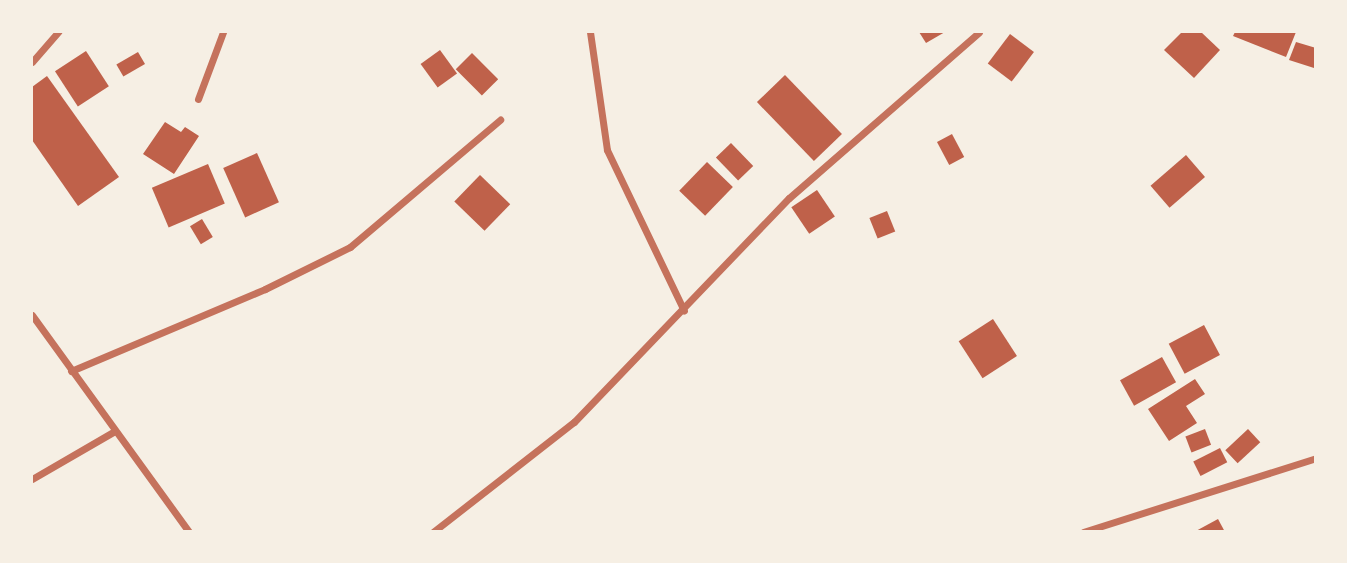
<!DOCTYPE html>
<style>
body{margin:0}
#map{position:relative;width:1347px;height:563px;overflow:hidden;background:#f6efe4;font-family:Cabin,sans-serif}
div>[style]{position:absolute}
.building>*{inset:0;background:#bf614a;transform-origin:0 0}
.minor>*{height:7px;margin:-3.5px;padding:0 3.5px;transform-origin:3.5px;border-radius:3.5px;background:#c5725c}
span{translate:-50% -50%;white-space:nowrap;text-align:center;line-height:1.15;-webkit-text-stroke:5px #f6efe4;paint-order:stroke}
.frame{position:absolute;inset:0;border:33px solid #f6efe4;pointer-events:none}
</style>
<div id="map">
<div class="building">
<i style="clip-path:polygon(919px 32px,945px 32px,926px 43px)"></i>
<i style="clip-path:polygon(1182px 32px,1201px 32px,1220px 50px,1194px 78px,1164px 50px)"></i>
<i style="clip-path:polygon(1235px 32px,1296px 32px,1286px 57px,1233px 36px)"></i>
<i style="left:1010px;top:34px;width:30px;height:37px;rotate:37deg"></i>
<i style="clip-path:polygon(1296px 42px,1316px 48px,1314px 68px,1289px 60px)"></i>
<i style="left:440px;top:50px;width:29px;height:24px;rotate:54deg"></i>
<i style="left:86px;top:51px;width:42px;height:37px;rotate:57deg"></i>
<i style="left:138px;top:52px;width:14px;height:25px;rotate:60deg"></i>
<i style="left:472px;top:53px;width:37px;height:23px;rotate:45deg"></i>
<i style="left:785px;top:75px;width:82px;height:39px;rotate:46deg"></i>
<i style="clip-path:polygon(47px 76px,119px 177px,78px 206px,32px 140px,32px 87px)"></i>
<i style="clip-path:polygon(165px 122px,181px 132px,185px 127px,199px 136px,174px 174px,143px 154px)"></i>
<i style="left:952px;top:134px;width:26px;height:17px;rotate:62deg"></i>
<i style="left:731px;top:143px;width:32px;height:21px;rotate:46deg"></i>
<i style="left:257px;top:153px;width:54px;height:37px;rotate:66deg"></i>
<i style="left:1186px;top:155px;width:29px;height:47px;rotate:49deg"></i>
<i style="left:707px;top:162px;width:36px;height:40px;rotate:44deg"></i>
<i style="left:208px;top:164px;width:43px;height:61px;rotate:67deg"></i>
<i style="left:480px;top:175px;width:42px;height:37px;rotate:44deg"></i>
<i style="left:817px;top:190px;width:32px;height:31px;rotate:56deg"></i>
<i style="left:887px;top:211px;width:22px;height:19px;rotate:68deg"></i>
<i style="left:202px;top:219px;width:21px;height:14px;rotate:59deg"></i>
<i style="left:993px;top:319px;width:44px;height:41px;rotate:57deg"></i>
<i style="left:1204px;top:325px;width:34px;height:40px;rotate:62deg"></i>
<i style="left:1162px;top:357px;width:29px;height:48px;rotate:61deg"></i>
<i style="clip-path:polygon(1195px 379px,1205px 394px,1186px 406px,1197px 423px,1169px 441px,1148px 409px)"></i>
<i style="left:1205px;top:429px;width:17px;height:21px;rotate:69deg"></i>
<i style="left:1248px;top:429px;width:18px;height:31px;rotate:47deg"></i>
<i style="left:1220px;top:448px;width:16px;height:30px;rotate:63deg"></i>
<i style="clip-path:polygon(1218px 519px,1225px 532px,1194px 532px)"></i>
</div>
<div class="minor">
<i style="left:590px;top:32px;width:119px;rotate:81.8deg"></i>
<i style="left:607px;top:150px;width:178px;rotate:64.4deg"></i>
<i style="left:32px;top:62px;width:40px;rotate:-49deg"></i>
<i style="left:198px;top:99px;width:72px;rotate:-69.5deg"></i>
<i style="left:32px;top:315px;width:268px;rotate:54.1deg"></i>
<i style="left:71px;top:371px;width:211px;rotate:-22.9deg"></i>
<i style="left:265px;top:289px;width:95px;rotate:-26.3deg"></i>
<i style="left:350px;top:247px;width:197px;rotate:-40.3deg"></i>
<i style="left:32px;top:479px;width:94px;rotate:-30.1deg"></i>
<i style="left:433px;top:532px;width:179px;rotate:-38deg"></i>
<i style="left:574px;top:422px;width:310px;rotate:-46.2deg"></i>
<i style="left:789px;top:198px;width:252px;rotate:-41.1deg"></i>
<i style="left:1083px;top:532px;width:244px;rotate:-17.6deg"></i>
</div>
<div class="frame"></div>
</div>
